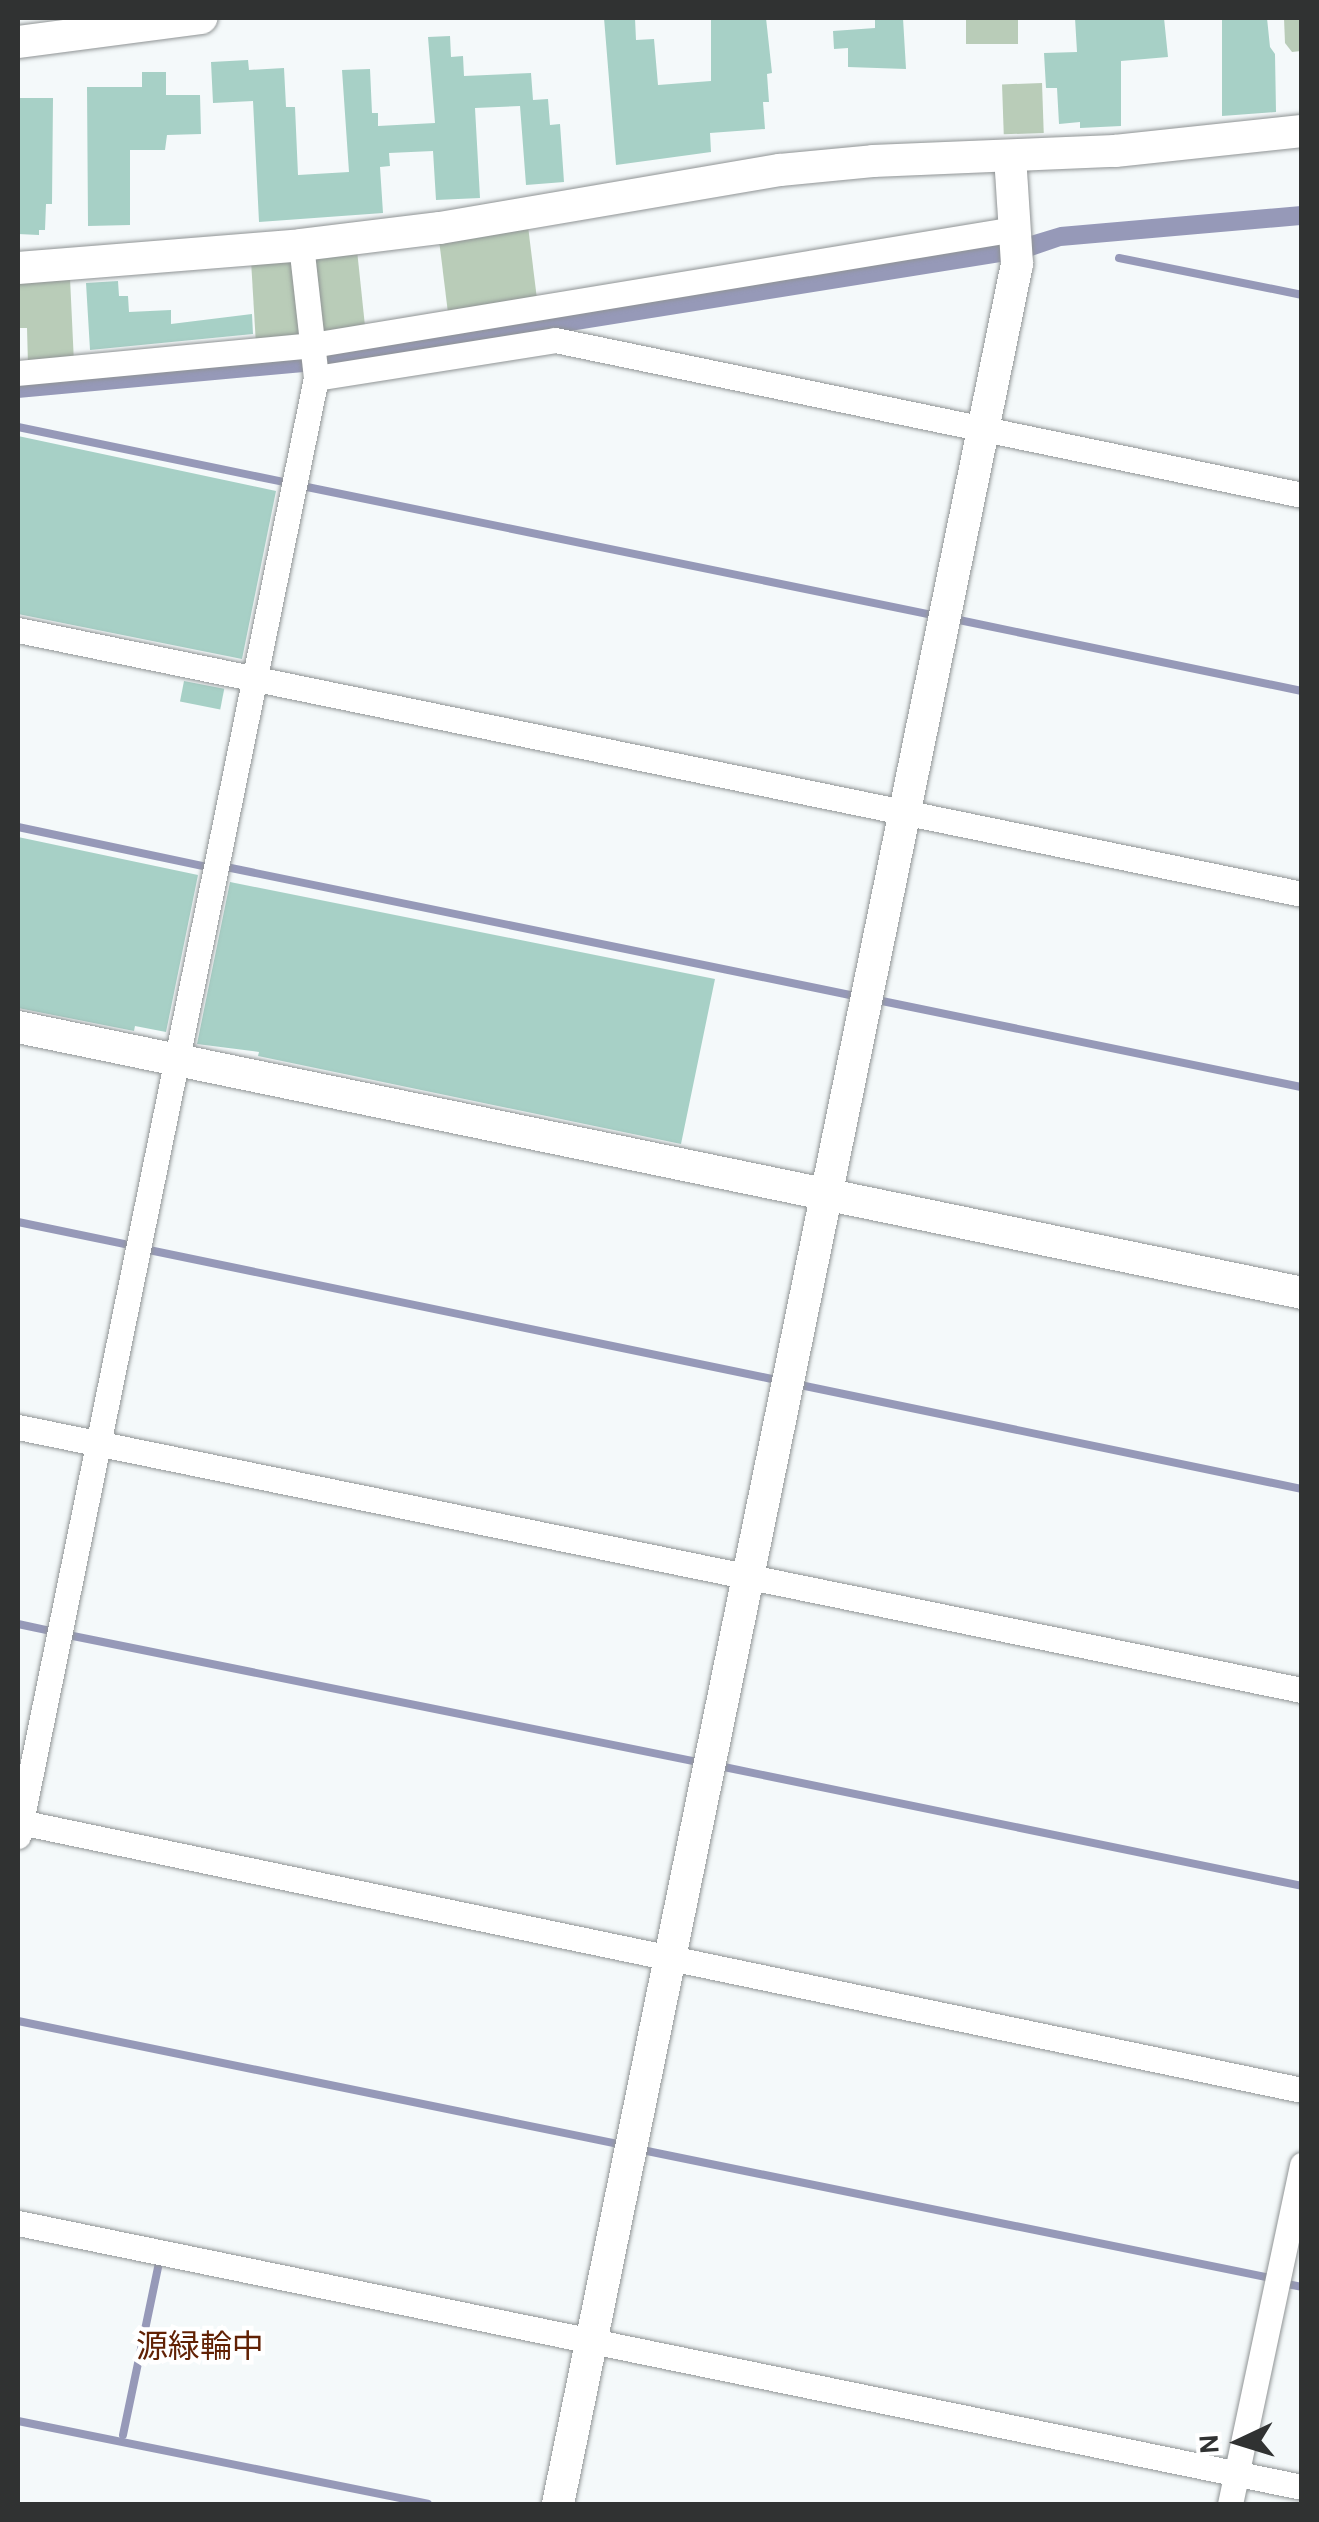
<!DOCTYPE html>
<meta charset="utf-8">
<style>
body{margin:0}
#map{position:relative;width:1319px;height:2522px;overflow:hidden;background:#f4f9fa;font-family:Karla,"Noto Sans JP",sans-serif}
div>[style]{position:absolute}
.green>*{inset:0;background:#b9ccb8;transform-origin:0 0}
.water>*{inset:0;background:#9699b8}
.stream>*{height:8px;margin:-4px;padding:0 4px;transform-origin:4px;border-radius:4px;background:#9699b8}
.building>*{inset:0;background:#a7d0c6;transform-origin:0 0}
.roads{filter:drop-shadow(0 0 2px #909495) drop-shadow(0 0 2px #909495)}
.minor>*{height:25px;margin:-12.5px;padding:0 12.5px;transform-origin:12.5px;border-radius:12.5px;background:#fff}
.tertiary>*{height:32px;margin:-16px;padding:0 16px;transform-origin:16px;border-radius:16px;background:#fff}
span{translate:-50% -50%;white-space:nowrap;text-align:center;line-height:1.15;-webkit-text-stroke:9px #fff;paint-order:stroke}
.neighbourhood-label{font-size:32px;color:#612104}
.frame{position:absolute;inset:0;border:20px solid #303232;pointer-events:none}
.north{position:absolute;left:1189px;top:2392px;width:100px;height:100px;-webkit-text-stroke:8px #fff;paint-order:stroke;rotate:266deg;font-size:28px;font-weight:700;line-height:40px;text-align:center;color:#303232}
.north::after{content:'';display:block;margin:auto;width:35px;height:45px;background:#303232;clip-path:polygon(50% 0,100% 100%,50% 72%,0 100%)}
</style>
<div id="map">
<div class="green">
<i style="left:966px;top:18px;width:52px;height:26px"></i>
<i style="clip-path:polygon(1284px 18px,1301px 18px,1301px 51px,1292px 52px,1285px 43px)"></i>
<i style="left:1042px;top:83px;width:50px;height:40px;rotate:88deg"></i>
<i style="left:528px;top:226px;width:77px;height:90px;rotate:83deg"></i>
<i style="left:357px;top:250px;width:82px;height:43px;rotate:84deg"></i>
<i style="clip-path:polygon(289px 257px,296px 264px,303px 342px,256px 345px,251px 260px)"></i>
<i style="clip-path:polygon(70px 278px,74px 363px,28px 365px,27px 328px,18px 328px,18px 282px)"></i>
</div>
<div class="water">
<i style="clip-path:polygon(1301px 206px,1301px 225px,1061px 246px,1026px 258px,326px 370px,18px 398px,18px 382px,1027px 237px,1060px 227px)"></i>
</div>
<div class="stream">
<i style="left:1119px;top:258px;width:187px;rotate:11.4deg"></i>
<i style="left:18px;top:427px;width:271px;rotate:11.7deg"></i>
<i style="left:307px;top:487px;width:634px;rotate:11.56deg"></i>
<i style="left:959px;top:620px;width:350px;rotate:11.7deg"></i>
<i style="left:18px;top:827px;width:193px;rotate:11.9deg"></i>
<i style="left:226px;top:867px;width:637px;rotate:11.59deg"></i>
<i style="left:882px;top:1001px;width:429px;rotate:11.6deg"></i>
<i style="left:18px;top:1222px;width:108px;rotate:11.7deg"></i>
<i style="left:149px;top:1250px;width:636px;rotate:11.7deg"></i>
<i style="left:805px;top:1386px;width:508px;rotate:11.71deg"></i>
<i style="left:18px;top:1624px;width:33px;rotate:12deg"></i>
<i style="left:68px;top:1635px;width:638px;rotate:11.4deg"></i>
<i style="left:724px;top:1767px;width:590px;rotate:11.63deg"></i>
<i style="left:18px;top:2021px;width:612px;rotate:11.59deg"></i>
<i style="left:647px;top:2151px;width:632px;rotate:11.51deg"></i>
<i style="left:1287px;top:2284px;width:15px;rotate:11deg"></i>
<i style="left:18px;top:2421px;width:418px;rotate:11.4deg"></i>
<i style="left:123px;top:2435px;width:177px;rotate:-78.2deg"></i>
</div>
<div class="building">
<i style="clip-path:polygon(604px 18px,635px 18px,636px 40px,654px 39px,658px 85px,711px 81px,711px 18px,766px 18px,772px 73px,767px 74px,769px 102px,763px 102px,765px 129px,710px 133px,711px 152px,616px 165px)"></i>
<i style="clip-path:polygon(875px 18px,903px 18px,906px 69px,848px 67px,848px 48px,834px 49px,833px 31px,875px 28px)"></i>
<i style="clip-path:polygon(1075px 18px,1164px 18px,1168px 57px,1121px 61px,1121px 126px,1080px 128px,1080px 122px,1059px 124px,1057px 88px,1046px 88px,1044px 53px,1077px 52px)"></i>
<i style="clip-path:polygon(1222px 18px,1267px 18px,1270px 47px,1275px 54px,1276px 112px,1222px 116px)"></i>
<i style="clip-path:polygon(450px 36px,451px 57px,463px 56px,464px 76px,531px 73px,533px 100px,548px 99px,550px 125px,560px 124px,564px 182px,526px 185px,520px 106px,475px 108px,480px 198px,436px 200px,433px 151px,389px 153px,390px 166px,380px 167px,383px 213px,259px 222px,253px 101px,213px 103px,211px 62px,248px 60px,249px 70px,284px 68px,286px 107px,295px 107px,298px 175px,349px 172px,342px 70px,370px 69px,372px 113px,378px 113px,378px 126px,435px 123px,428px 37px)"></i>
<i style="clip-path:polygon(142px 72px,166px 72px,166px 95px,200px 95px,201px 134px,167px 135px,165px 150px,130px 150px,130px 225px,88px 226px,87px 87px,142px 87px)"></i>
<i style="clip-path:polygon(18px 98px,53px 98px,52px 204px,46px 204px,45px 230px,39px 230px,39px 235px,18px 234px)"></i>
<i style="clip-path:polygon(118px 281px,119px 296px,128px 296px,129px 312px,171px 310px,171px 324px,252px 314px,253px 334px,90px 350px,86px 283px)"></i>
<i style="clip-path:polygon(18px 436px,276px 491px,242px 659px,18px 614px)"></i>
<i style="left:184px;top:681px;width:41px;height:21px;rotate:11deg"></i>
<i style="clip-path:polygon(18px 837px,198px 875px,166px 1032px,135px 1026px,134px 1031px,18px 1008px)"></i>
<i style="clip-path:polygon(230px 882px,715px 979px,681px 1144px,258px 1056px,259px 1052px,197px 1044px)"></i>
</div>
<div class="roads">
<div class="minor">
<i style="left:18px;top:373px;width:295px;rotate:-5.4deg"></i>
<i style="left:312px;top:345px;width:713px;rotate:-9.37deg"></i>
<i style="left:316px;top:378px;width:242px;rotate:-9deg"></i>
<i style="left:555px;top:340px;width:763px;rotate:11.72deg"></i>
<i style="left:18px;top:630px;width:1311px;rotate:11.62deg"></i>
<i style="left:18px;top:1427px;width:1311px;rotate:11.58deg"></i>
<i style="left:20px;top:1822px;width:1310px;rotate:11.81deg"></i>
<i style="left:18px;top:1836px;width:1488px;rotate:-78.45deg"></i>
<i style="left:316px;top:378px;width:134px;rotate:-96.4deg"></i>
<i style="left:18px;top:2223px;width:1311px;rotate:11.62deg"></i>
<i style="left:1230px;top:2504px;width:347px;rotate:-78deg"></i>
</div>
<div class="tertiary">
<i style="left:18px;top:42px;width:185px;rotate:-7.5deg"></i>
<i style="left:18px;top:268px;width:284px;rotate:-4.6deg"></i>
<i style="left:301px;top:245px;width:140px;rotate:-7deg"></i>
<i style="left:440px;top:228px;width:345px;rotate:-9.7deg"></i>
<i style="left:780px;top:170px;width:93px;rotate:-5.5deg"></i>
<i style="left:873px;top:161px;width:242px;rotate:-2.4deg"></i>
<i style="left:1115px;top:151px;width:188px;rotate:-6.1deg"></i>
<i style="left:18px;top:1027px;width:1311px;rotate:11.7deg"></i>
<i style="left:558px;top:2504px;width:2287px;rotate:-78.42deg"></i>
<i style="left:1017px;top:264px;width:108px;rotate:-93.7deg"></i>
</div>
</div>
<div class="neighbourhood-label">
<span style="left:200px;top:2347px">源緑輪中</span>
</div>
<div class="frame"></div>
<div class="north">N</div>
</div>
